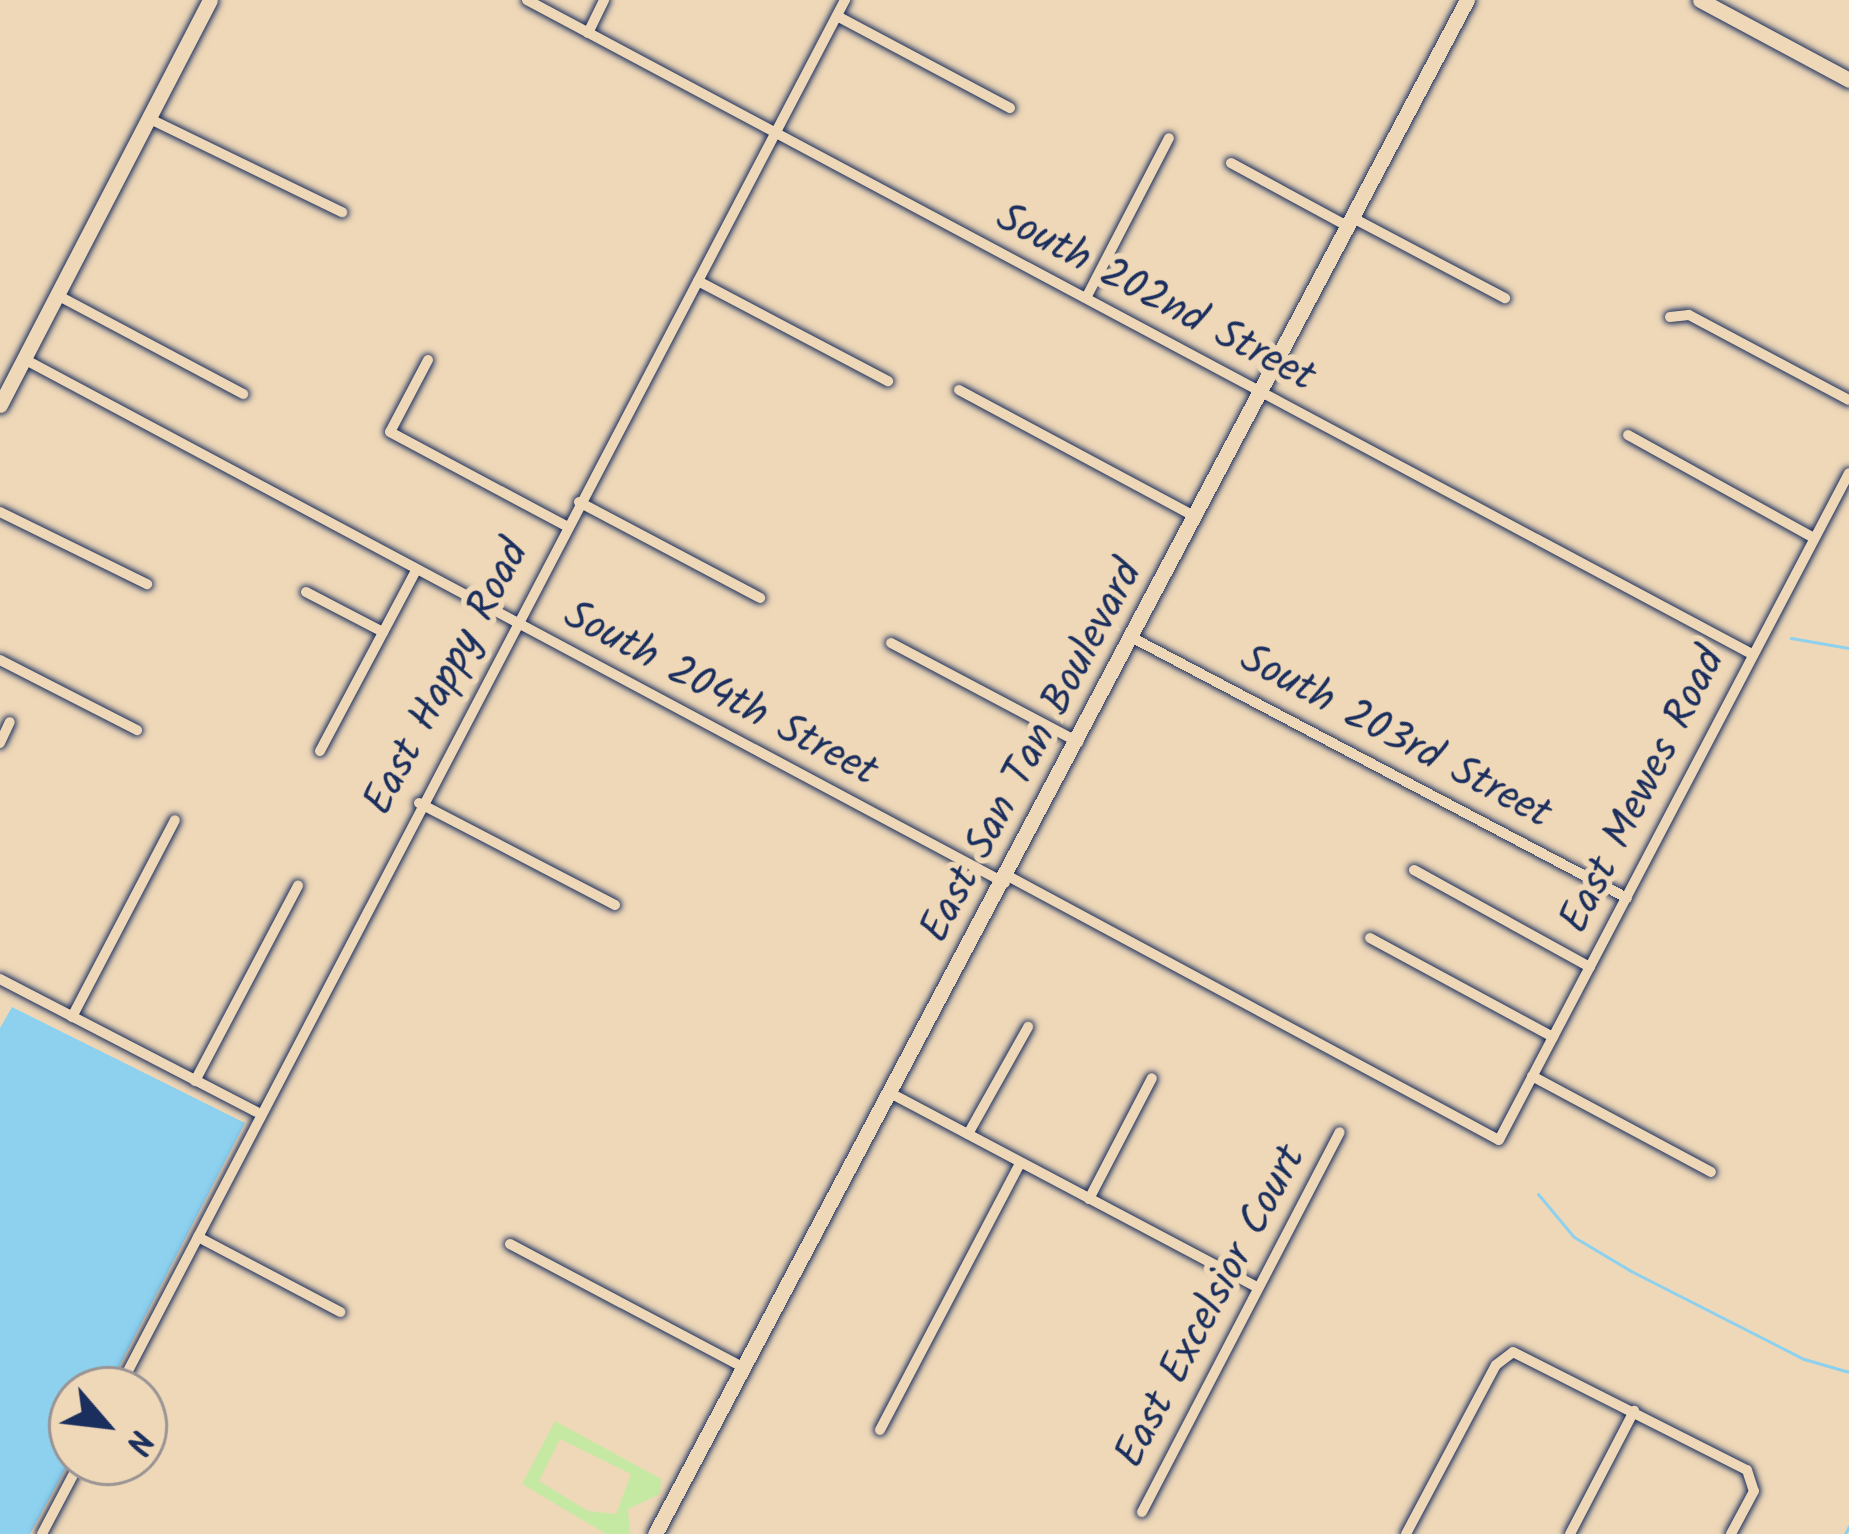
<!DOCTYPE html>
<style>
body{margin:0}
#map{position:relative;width:1849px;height:1534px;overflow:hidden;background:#efd8b8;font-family:Kalam,sans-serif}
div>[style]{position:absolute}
.green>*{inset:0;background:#c5e9a3}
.water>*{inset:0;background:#8dd1ef}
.stream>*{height:3px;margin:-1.5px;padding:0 1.5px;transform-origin:1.5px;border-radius:1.5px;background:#8dd1ef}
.roads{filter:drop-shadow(0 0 3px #1b2f5e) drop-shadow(0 0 3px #1b2f5e)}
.street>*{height:10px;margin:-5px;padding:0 5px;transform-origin:5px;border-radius:5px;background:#efd8b8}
.secondary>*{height:15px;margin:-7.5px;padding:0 7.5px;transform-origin:7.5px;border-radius:7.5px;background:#efd8b8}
span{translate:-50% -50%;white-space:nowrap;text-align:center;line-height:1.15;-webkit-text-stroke:12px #efd8b8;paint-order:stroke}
.street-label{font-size:42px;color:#1b2f5e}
.north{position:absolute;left:48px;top:1366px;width:120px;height:120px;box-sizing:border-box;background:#efd8b8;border:3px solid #9a9494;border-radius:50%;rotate:118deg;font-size:33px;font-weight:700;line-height:48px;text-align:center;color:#1b2f5e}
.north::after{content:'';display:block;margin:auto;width:42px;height:54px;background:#1b2f5e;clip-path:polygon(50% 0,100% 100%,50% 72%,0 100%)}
</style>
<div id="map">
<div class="green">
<i style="clip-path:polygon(evenodd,555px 1421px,661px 1479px,660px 1494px,628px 1509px,630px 1534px,606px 1534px,522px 1484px,555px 1421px,560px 1439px,631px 1474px,616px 1514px,588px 1511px,539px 1481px,560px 1439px)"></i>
</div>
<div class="water">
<i style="clip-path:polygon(12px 1007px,245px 1123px,107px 1390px,72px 1390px,72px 1457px,30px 1534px,0 1534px,0 1028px)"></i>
</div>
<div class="stream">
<i style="left:1791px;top:638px;width:59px;rotate:9.8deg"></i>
<i style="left:1538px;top:1194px;width:56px;rotate:50.1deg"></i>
<i style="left:1574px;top:1237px;width:66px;rotate:30.8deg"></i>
<i style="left:1631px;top:1271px;width:194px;rotate:27deg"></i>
<i style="left:1804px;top:1359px;width:47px;rotate:16.1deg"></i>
<i style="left:1845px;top:1534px;width:9px;rotate:-63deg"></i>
</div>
<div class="roads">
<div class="street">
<i style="left:527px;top:0;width:1389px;rotate:28.1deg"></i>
<i style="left:837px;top:16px;width:196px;rotate:28deg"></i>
<i style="left:588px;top:33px;width:37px;rotate:-64deg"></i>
<i style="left:148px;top:118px;width:216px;rotate:25.9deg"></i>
<i style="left:1231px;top:163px;width:134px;rotate:28.5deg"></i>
<i style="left:1353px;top:218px;width:172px;rotate:27.8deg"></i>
<i style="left:698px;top:281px;width:215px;rotate:27.8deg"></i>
<i style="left:57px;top:295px;width:211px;rotate:28deg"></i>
<i style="left:1086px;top:298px;width:180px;rotate:-62.6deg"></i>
<i style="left:1670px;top:317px;width:19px;rotate:-6deg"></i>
<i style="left:1689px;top:315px;width:181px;rotate:28deg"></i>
<i style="left:24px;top:359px;width:1112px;rotate:28.11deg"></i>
<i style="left:428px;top:360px;width:81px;rotate:117.8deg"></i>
<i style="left:390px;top:432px;width:200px;rotate:28.1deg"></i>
<i style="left:959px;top:390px;width:269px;rotate:28.2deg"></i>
<i style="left:1628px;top:435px;width:213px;rotate:29deg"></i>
<i style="left:579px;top:502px;width:205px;rotate:27.9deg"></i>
<i style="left:0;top:512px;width:164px;rotate:26.1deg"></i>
<i style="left:306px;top:592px;width:87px;rotate:27.5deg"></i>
<i style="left:1133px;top:638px;width:558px;rotate:27.76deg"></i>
<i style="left:891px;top:643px;width:212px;rotate:27.9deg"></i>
<i style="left:0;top:660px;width:154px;rotate:27.1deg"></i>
<i style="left:0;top:743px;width:23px;rotate:-65deg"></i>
<i style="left:320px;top:751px;width:203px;rotate:-62deg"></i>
<i style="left:419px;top:803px;width:221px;rotate:27.5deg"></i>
<i style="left:1414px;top:870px;width:201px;rotate:28.9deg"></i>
<i style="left:1008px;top:876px;width:557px;rotate:28.27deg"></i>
<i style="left:1499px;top:1140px;width:753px;rotate:-62.31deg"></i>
<i style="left:1370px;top:938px;width:208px;rotate:28.4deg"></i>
<i style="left:0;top:979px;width:289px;rotate:27.4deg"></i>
<i style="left:72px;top:1017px;width:222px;rotate:-62.4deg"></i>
<i style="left:1532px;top:1076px;width:203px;rotate:28.2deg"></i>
<i style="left:195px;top:1081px;width:221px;rotate:-62.2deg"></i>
<i style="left:894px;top:1095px;width:412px;rotate:27.9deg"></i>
<i style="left:968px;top:1134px;width:123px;rotate:-60.7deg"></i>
<i style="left:1089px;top:1199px;width:136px;rotate:-62.5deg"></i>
<i style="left:198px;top:1237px;width:161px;rotate:27.8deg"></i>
<i style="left:510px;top:1244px;width:267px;rotate:27.9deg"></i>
<i style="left:118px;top:1390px;width:1569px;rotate:-62.39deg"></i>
<i style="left:880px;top:1430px;width:301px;rotate:-62.3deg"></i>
<i style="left:1142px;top:1512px;width:428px;rotate:-62.5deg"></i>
<i style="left:42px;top:1534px;width:81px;rotate:-62.2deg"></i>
<i style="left:1406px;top:1534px;width:191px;rotate:-62deg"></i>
<i style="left:1496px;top:1365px;width:21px;rotate:-37deg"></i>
<i style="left:1513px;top:1352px;width:262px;rotate:26.8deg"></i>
<i style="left:1747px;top:1470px;width:22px;rotate:72deg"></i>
<i style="left:1754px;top:1491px;width:49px;rotate:118.1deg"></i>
<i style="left:1570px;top:1534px;width:139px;rotate:-62.5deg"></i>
</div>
<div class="secondary">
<i style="left:1700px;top:0;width:169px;rotate:28.2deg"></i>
<i style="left:0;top:405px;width:456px;rotate:-62.6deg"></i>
<i style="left:655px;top:1534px;width:1736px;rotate:-62.11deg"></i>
</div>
</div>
<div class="street-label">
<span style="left:1155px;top:299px;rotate:28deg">South 202nd Street</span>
<span style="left:448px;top:678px;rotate:-62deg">East Happy Road</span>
<span style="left:720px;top:695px;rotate:28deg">South 204th Street</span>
<span style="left:1395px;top:738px;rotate:28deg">South 203rd Street</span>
<span style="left:1033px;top:752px;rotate:-62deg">East San Tan Boulevard</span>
<span style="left:1644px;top:791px;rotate:-63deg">East Mewes Road</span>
<span style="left:1212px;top:1307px;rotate:-62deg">East Excelsior Court</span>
</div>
<div class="north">N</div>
</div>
